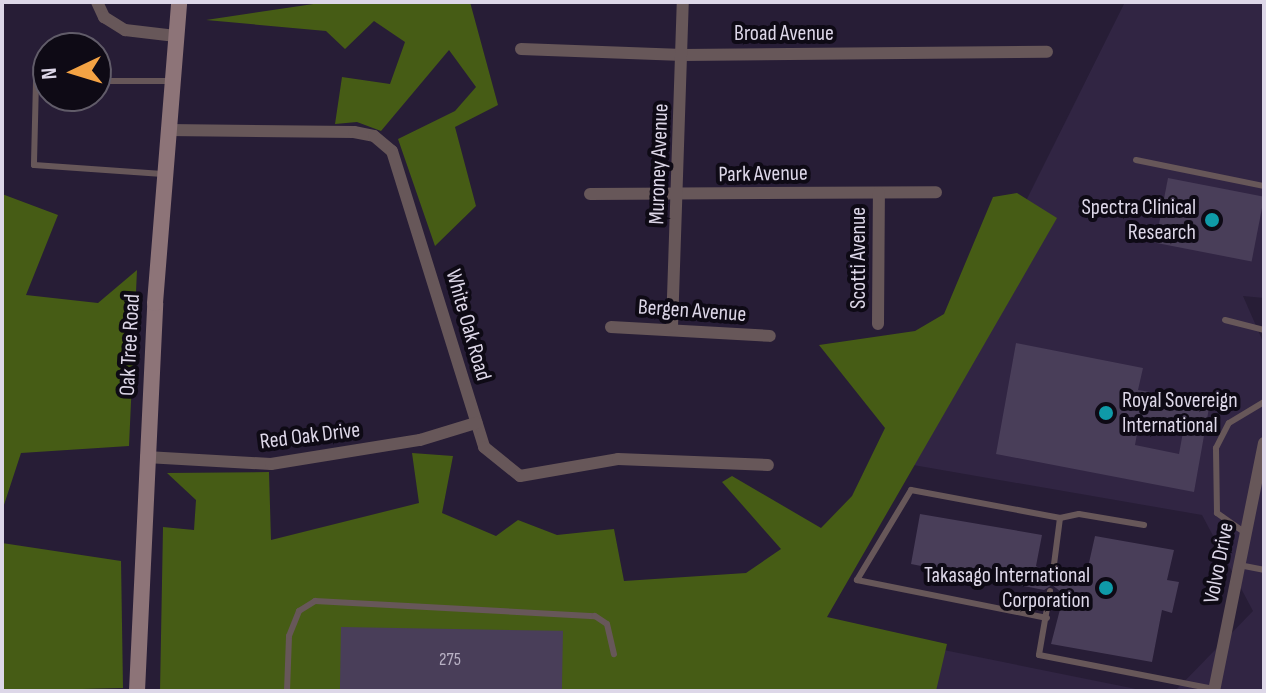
<!DOCTYPE html>
<style>
body{margin:0}
#map{position:relative;width:1266px;height:693px;overflow:hidden;background:#271d36;font-family:"Sofia Sans Condensed",sans-serif}
div>[style]{position:absolute}
.built>*{inset:0;background:#312543}
.forest>*{inset:0;background:#465c15}
.building>*{inset:0;background:#493e59;transform-origin:0 0}
.lane>*{height:6px;margin:-3px;padding:0 3px;transform-origin:3px;border-radius:3px;background:#675759}
.street>*{height:12px;margin:-6px;padding:0 6px;transform-origin:6px;border-radius:6px;background:#675759}
.secondary>*{height:16px;margin:-8px;padding:0 8px;transform-origin:8px;border-radius:8px;background:#8d7478}
.dots>*{width:22px;height:22px;translate:-50% -50%;box-sizing:border-box;border:4px solid #0e0a15;border-radius:50%}
span{translate:-50% -50%;white-space:nowrap;text-align:center;line-height:1.15;-webkit-text-stroke:8px #0e0a15;paint-order:stroke}
.number-label{font-size:18px;color:#b8b1c4}
.number-label span{-webkit-text-stroke-width:0}
.street-label{font-size:22px;color:#ddd7e8}
.poi-label{font-size:22px;color:#ddd7e8}
.right{translate:-100% -50%;text-align:right}
.left{translate:0 -50%;text-align:left}
.frame{position:absolute;inset:0;border:4px solid #ddd7e8;pointer-events:none}
.north{position:absolute;left:32px;top:32px;width:80px;height:80px;box-sizing:border-box;background:#0e0a15;border:2px solid #615c69;border-radius:50%;rotate:266deg;font-size:22px;font-weight:700;line-height:32px;text-align:center;color:#ddd7e8}
.north::after{content:'';display:block;margin:auto;width:28px;height:36px;background:#f4a344;clip-path:polygon(50% 0,100% 100%,50% 72%,0 100%)}
</style>
<div id="map">
<div class="built">
<i style="clip-path:polygon(1125px 2px,1264px 2px,1264px 298px,1243px 296px,1264px 344px,1264px 691px,1175px 691px,1253px 611px,1202px 515px,896px 462px)"></i>
<i style="clip-path:polygon(815px 624px,1146px 691px,782px 691px)"></i>
</div>
<div class="forest">
<i style="clip-path:polygon(327px 2px,470px 2px,498px 105px,455px 127px,476px 206px,435px 246px,398px 139px,455px 111px,476px 87px,449px 50px,381px 131px,357px 122px,335px 124px,342px 77px,390px 84px,405px 42px,374px 21px,345px 49px,326px 31px,206px 20px)"></i>
<i style="clip-path:polygon(1017px 193px,1057px 218px,827px 617px,947px 644px,936px 691px,160px 691px,163px 527px,194px 530px,196px 500px,167px 473px,269px 472px,271px 540px,419px 503px,412px 453px,453px 456px,442px 513px,496px 536px,518px 520px,557px 535px,614px 529px,624px 581px,746px 573px,781px 549px,722px 482px,732px 476px,821px 528px,852px 496px,885px 428px,819px 345px,915px 331px,944px 314px,993px 197px)"></i>
<i style="clip-path:polygon(2px 194px,58px 215px,26px 295px,98px 303px,137px 270px,129px 446px,21px 453px,2px 511px)"></i>
<i style="clip-path:polygon(2px 543px,121px 561px,123px 688px,2px 691px)"></i>
</div>
<div class="building">
<i style="left:1168px;top:178px;width:98px;height:66px;rotate:11deg"></i>
<i style="clip-path:polygon(evenodd,1016px 343px,1143px 368px,1138px 390px,1210px 402px,1194px 492px,996px 454px,1016px 343px,1139px 423px,1183px 432px,1179px 454px,1135px 445px,1139px 423px)"></i>
<i style="clip-path:polygon(920px 514px,1042px 535px,1036px 566px,1068px 584px,1084px 585px,1095px 536px,1174px 550px,1167px 580px,1179px 582px,1172px 613px,1162px 610px,1152px 662px,1051px 644px,1064px 594px,1052px 585px,1044px 590px,911px 564px)"></i>
<i style="left:341px;top:627px;width:222px;height:64px;rotate:1deg"></i>
</div>
<div class="lane">
<i style="left:48px;top:81px;width:12px;rotate:180deg"></i>
<i style="left:36px;top:81px;width:84px;rotate:91.4deg"></i>
<i style="left:34px;top:165px;width:129px;rotate:4deg"></i>
<i style="left:96px;top:81px;width:74px"></i>
<i style="left:1136px;top:160px;width:131px;rotate:11.5deg"></i>
<i style="left:1225px;top:320px;width:40px;rotate:14.4deg"></i>
<i style="left:1244px;top:532px;width:33px;rotate:-145deg"></i>
<i style="left:1217px;top:513px;width:65px;rotate:-90.9deg"></i>
<i style="left:1216px;top:448px;width:28px;rotate:-63deg"></i>
<i style="left:1229px;top:423px;width:41px;rotate:-31deg"></i>
<i style="left:1239px;top:565px;width:25px;rotate:11deg"></i>
<i style="left:1053px;top:572px;width:54px;rotate:-82.6deg"></i>
<i style="left:1050px;top:591px;width:65px;rotate:99.8deg"></i>
<i style="left:1039px;top:655px;width:178px;rotate:11deg"></i>
<i style="left:1047px;top:618px;width:194px;rotate:-168.7deg"></i>
<i style="left:857px;top:580px;width:105px;rotate:-59deg"></i>
<i style="left:911px;top:490px;width:152px;rotate:10.6deg"></i>
<i style="left:1060px;top:518px;width:19px;rotate:-12deg"></i>
<i style="left:1079px;top:514px;width:66px;rotate:9.6deg"></i>
<i style="left:287px;top:691px;width:55px;rotate:-87.9deg"></i>
<i style="left:289px;top:636px;width:27px;rotate:-68deg"></i>
<i style="left:299px;top:611px;width:19px;rotate:-32deg"></i>
<i style="left:315px;top:601px;width:280px;rotate:3.1deg"></i>
<i style="left:595px;top:616px;width:14px;rotate:34deg"></i>
<i style="left:607px;top:624px;width:31px;rotate:77deg"></i>
</div>
<div class="street">
<i style="left:97px;top:2px;width:17px;rotate:65deg"></i>
<i style="left:104px;top:17px;width:25px;rotate:32deg"></i>
<i style="left:125px;top:30px;width:51px;rotate:6.7deg"></i>
<i style="left:521px;top:49px;width:162px;rotate:2.1deg"></i>
<i style="left:683px;top:55px;width:364px;rotate:-0.5deg"></i>
<i style="left:167px;top:130px;width:187px;rotate:0.6deg"></i>
<i style="left:354px;top:132px;width:20px;rotate:11deg"></i>
<i style="left:374px;top:136px;width:23px;rotate:40deg"></i>
<i style="left:392px;top:151px;width:310px;rotate:72.7deg"></i>
<i style="left:484px;top:447px;width:46px;rotate:38.9deg"></i>
<i style="left:520px;top:476px;width:99px;rotate:-9.8deg"></i>
<i style="left:618px;top:459px;width:150px;rotate:2.3deg"></i>
<i style="left:590px;top:194px;width:346px;rotate:-0.3deg"></i>
<i style="left:878px;top:324px;width:131px;rotate:-89.6deg"></i>
<i style="left:611px;top:327px;width:159px;rotate:3.2deg"></i>
<i style="left:672px;top:327px;width:325px;rotate:-88.1deg"></i>
<i style="left:146px;top:457px;width:125px;rotate:3.2deg"></i>
<i style="left:271px;top:464px;width:151px;rotate:-9.2deg"></i>
<i style="left:420px;top:440px;width:59px;rotate:-16.9deg"></i>
<i style="left:1214px;top:691px;width:253px;rotate:-78.6deg"></i>
</div>
<div class="secondary">
<i style="left:137px;top:691px;width:388px;rotate:-87.3deg"></i>
<i style="left:155px;top:303px;width:302px;rotate:-85.4deg"></i>
</div>
<div class="dots">
<i style="left:1212px;top:220px;background:#0f9aa8"></i>
<i style="left:1106px;top:413px;background:#0f9aa8"></i>
<i style="left:1106px;top:588px;background:#0f9aa8"></i>
</div>
<div class="number-label">
<span style="left:450px;top:660px">275</span>
</div>
<div class="street-label">
<span style="left:784px;top:34px">Broad Avenue</span>
<span style="left:659px;top:164px;rotate:-88deg">Muroney Avenue</span>
<span style="left:763px;top:174px;rotate:-1deg">Park Avenue</span>
<span style="left:859px;top:258px;rotate:-90deg">Scotti Avenue</span>
<span style="left:692px;top:311px;rotate:4deg">Bergen Avenue</span>
<span style="left:468px;top:325px;rotate:74deg">White Oak Road</span>
<span style="left:130px;top:345px;rotate:-87deg">Oak Tree Road</span>
<span style="left:310px;top:436px;rotate:-7deg">Red Oak Drive</span>
<span style="left:1219px;top:563px;rotate:-79deg">Volvo Drive</span>
</div>
<div class="poi-label">
<span class="right" style="left:1196px;top:220px">Spectra Clinical<br>Research</span>
<span class="left" style="left:1122px;top:413px">Royal Sovereign<br>International</span>
<span class="right" style="left:1090px;top:588px">Takasago International<br>Corporation</span>
</div>
<div class="frame"></div>
<div class="north">N</div>
</div>
